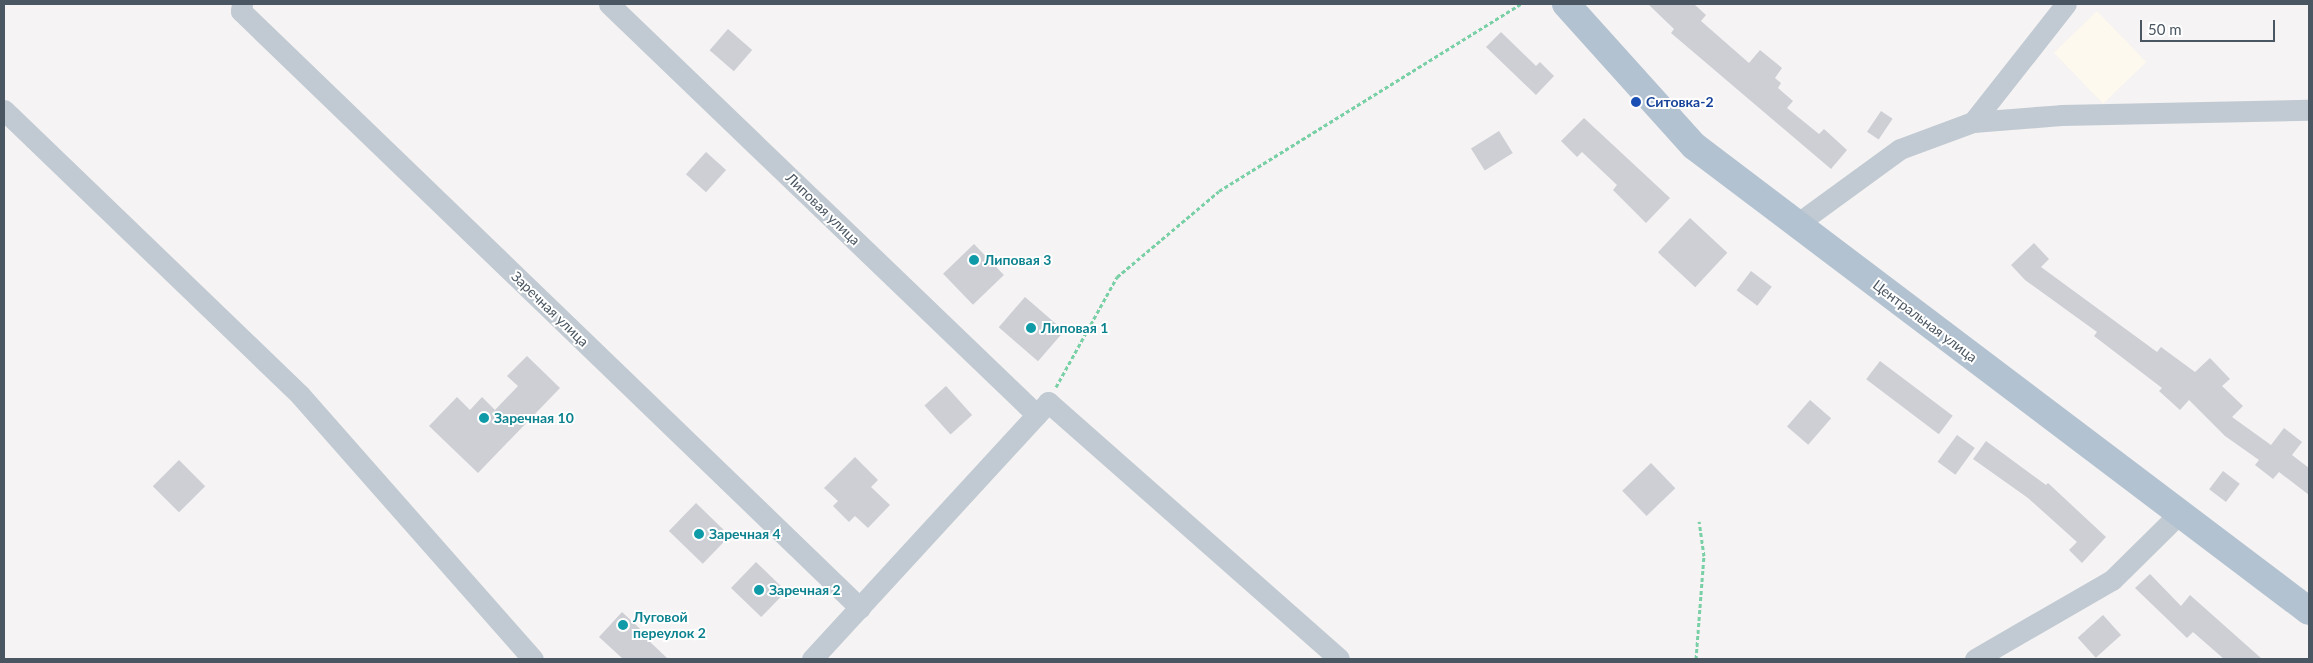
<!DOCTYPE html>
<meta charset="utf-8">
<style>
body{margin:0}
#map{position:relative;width:2313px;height:663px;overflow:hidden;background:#f5f3f3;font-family:Lato,sans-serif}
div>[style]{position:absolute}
.commercial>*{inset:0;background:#fdf9ef;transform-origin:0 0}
.building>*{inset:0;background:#cdcfd5;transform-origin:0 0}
.path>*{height:3px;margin-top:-1.5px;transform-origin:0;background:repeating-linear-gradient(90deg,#7ad0a6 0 4px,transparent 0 6.5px)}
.minor>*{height:21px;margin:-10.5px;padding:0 10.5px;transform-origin:10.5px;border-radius:10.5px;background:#c1cad2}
.major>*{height:28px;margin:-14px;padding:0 14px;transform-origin:14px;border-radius:14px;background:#b3c2d1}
.dots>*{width:14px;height:14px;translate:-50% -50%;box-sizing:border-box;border:2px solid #fff;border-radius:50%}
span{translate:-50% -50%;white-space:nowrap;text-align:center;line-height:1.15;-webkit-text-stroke:4px #fff;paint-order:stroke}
.transit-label{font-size:14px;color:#164399;font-weight:700}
.left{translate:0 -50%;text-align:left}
.street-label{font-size:14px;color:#4a5661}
.culture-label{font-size:14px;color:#0d838f;font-weight:700}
.frame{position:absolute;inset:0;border:5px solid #4a5661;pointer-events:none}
.scale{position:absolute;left:2140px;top:20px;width:135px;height:22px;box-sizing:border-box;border:2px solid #4a5661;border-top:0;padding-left:6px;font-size:15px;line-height:18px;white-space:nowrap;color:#4a5661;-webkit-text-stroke:4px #fff;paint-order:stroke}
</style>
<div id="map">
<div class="commercial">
<i style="left:2097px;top:11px;width:71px;height:60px;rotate:46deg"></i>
</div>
<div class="building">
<i style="clip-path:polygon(1648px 4px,1694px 4px,1706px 15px,1701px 21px,1749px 63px,1760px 50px,1782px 68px,1775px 78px,1781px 83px,1778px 88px,1793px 101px,1787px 108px,1819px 134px,1824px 129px,1847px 150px,1831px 169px,1671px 33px,1674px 29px)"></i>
<i style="left:728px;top:29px;width:32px;height:28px;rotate:41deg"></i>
<i style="clip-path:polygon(1501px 32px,1536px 66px,1540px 62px,1554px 76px,1536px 95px,1486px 47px)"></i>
<i style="left:1881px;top:111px;width:14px;height:25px;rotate:34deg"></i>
<i style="clip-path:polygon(1584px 118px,1670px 198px,1646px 223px,1613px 190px,1617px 185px,1582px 152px,1577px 157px,1561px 141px)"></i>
<i style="left:1499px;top:131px;width:26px;height:33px;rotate:58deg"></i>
<i style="left:706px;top:152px;width:27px;height:30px;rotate:42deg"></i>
<i style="left:1690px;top:218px;width:51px;height:47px;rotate:43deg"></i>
<i style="clip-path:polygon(2034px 243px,2049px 259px,2041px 267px,2157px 352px,2161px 347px,2195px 372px,2210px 358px,2230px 379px,2222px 386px,2243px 406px,2232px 417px,2271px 445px,2284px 428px,2302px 442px,2292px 455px,2309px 468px,2309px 495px,2279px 472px,2273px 479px,2255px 465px,2259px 460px,2225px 436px,2189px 400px,2180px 410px,2159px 391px,2162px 388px,2094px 336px,2097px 332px,2025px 280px,2011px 265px)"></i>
<i style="left:974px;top:244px;width:43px;height:43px;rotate:46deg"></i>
<i style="left:1751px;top:271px;width:26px;height:24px;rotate:37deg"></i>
<i style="left:1025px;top:297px;width:52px;height:40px;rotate:41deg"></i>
<i style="clip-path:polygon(527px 356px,560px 388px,478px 473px,429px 426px,457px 397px,470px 410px,482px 397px,495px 410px,518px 386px,507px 376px)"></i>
<i style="left:1880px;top:361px;width:91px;height:23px;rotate:37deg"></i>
<i style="left:946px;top:386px;width:39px;height:29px;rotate:48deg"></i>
<i style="left:1810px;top:400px;width:28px;height:35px;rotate:41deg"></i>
<i style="left:1957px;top:435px;width:22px;height:33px;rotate:36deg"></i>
<i style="clip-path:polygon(1986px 441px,2046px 485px,2048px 483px,2106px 537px,2082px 563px,2069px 550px,2077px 542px,2028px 498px,1973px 459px)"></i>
<i style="clip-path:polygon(855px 457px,878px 480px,871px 487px,890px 505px,868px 528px,855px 516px,849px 522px,833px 506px,838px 501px,824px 488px)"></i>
<i style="left:179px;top:460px;width:37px;height:37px;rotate:45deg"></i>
<i style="left:1651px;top:463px;width:35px;height:40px;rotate:46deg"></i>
<i style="left:2223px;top:471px;width:21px;height:23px;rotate:37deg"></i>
<i style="left:696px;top:503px;width:47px;height:39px;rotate:44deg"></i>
<i style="left:756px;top:562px;width:42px;height:36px;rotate:44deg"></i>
<i style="clip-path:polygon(2150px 574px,2181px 606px,2190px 595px,2262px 659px,2224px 659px,2193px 632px,2187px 638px,2135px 588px)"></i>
<i style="clip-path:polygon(622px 612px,650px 638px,648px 640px,668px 659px,623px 659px,599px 637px)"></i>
<i style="left:2103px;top:615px;width:27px;height:34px;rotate:48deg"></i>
</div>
<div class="path">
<i style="left:1056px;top:387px;width:126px;rotate:-61deg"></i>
<i style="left:1117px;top:277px;width:133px;rotate:-40.1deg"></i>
<i style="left:1219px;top:191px;width:355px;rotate:-31.8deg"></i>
<i style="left:1696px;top:659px;width:103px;rotate:-85.6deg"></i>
<i style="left:1704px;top:556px;width:35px;rotate:-98deg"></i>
</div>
<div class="minor">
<i style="left:242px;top:4px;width:7px;rotate:98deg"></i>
<i style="left:241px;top:11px;width:860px;rotate:43.96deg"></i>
<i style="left:609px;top:4px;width:593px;rotate:43.84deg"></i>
<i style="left:4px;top:110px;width:411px;rotate:43.9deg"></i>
<i style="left:300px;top:395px;width:352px;rotate:48.6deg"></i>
<i style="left:1973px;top:122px;width:150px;rotate:-51.8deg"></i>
<i style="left:1797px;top:224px;width:127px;rotate:-36.1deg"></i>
<i style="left:1900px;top:149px;width:78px;rotate:-20.3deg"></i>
<i style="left:1973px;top:122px;width:88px;rotate:-4.5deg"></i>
<i style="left:2061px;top:115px;width:248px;rotate:-1.2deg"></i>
<i style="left:812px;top:659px;width:349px;rotate:-47.4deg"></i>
<i style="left:1048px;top:402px;width:388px;rotate:41.4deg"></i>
<i style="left:1975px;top:659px;width:158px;rotate:-30deg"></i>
<i style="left:2112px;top:580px;width:95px;rotate:-44.6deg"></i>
</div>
<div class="major">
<i style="left:1566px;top:4px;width:191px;rotate:48deg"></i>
<i style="left:1694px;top:146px;width:771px;rotate:37.09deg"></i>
</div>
<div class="dots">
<i style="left:1636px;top:102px;background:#1a4fb4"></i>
<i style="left:974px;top:260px;background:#0f9aa8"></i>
<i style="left:1031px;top:328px;background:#0f9aa8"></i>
<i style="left:484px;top:418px;background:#0f9aa8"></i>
<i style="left:699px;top:534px;background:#0f9aa8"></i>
<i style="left:759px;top:590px;background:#0f9aa8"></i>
<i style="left:623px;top:625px;background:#0f9aa8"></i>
</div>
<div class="transit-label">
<span class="left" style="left:1646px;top:102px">Ситовка-2</span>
</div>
<div class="street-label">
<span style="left:823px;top:209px;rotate:44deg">Липовая улица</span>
<span style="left:550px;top:309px;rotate:44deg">Заречная улица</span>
<span style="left:1925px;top:321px;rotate:37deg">Центральная улица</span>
</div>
<div class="culture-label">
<span class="left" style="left:984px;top:260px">Липовая 3</span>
<span class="left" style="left:1041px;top:328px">Липовая 1</span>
<span class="left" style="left:494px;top:418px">Заречная 10</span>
<span class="left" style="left:709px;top:534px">Заречная 4</span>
<span class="left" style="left:769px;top:590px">Заречная 2</span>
<span class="left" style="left:633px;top:625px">Луговой<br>переулок 2</span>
</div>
<div class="frame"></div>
<div class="scale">50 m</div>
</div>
